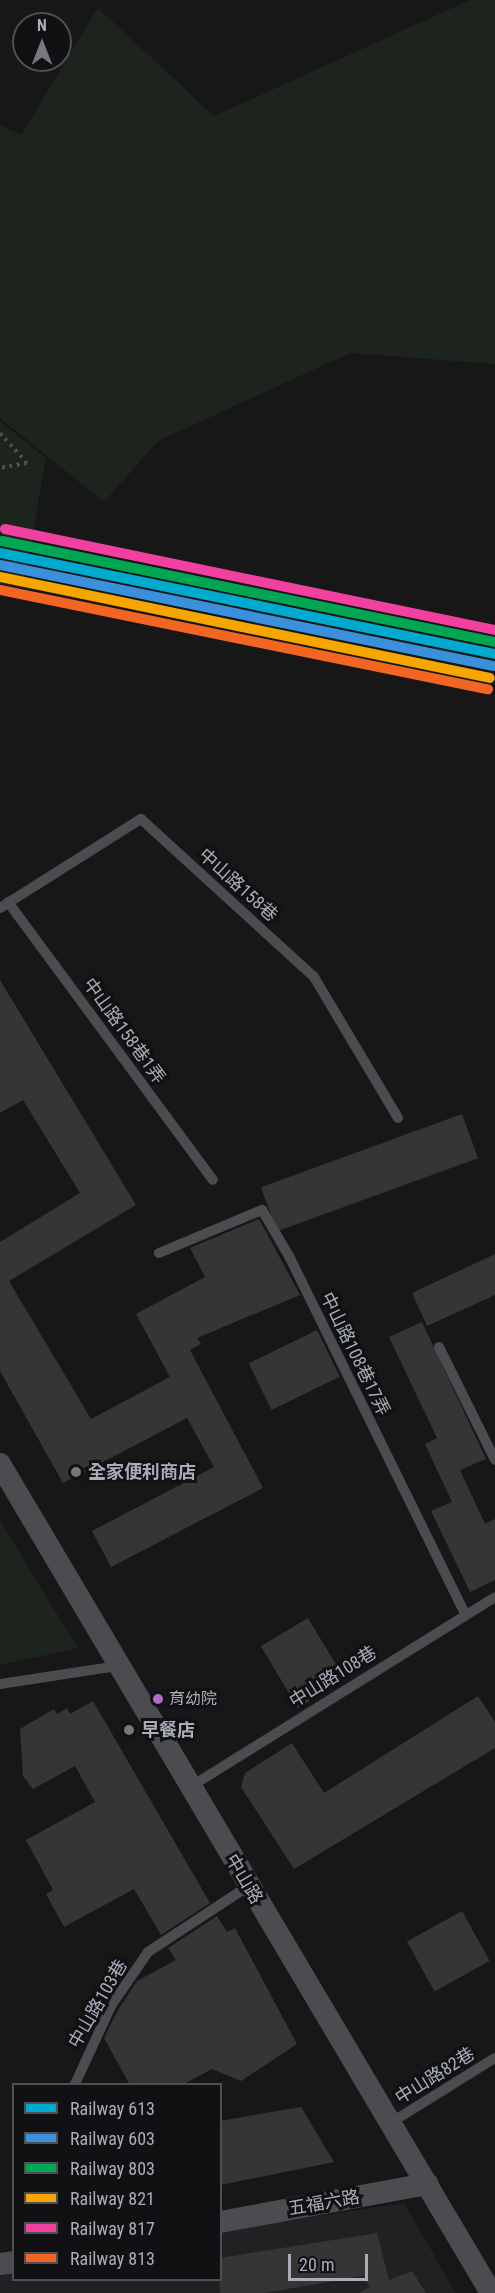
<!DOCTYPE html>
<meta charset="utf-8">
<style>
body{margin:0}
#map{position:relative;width:495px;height:2293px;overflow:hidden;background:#171717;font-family:"Roboto Condensed","Noto Sans TC",sans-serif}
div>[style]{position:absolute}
.built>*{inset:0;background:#212123}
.green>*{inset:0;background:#1d241e}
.building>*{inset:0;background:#353536;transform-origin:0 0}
.path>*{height:4px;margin-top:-2px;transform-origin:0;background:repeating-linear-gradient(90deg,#4d4e52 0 3px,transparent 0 7.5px)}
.service>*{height:10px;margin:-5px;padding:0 5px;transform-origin:5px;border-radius:5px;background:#4b4c50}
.minor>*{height:22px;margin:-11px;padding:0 11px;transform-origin:11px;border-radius:11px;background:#4b4c50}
.rail-1>*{height:10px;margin:-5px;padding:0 5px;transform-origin:5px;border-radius:5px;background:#00a9ce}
.rail-2>*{height:10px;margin:-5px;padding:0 5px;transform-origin:5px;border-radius:5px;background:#3a90db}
.rail-3>*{height:10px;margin:-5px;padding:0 5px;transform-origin:5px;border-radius:5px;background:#00a651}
.rail-4>*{height:10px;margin:-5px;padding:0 5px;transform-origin:5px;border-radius:5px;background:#f7a600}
.rail-5>*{height:10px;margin:-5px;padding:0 5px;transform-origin:5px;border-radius:5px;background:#f240a1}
.rail-6>*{height:10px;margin:-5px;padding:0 5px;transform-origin:5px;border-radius:5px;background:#f26522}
.dots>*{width:16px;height:16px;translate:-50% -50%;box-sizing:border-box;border:3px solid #111113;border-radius:50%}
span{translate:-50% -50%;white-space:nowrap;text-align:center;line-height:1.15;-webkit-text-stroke:6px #111113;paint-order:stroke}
.bus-label{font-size:16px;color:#a8adb8}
.left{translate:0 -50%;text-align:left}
.street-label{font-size:18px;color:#a8adb8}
.poi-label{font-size:18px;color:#a8adb8;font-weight:700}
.legend{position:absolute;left:12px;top:2083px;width:210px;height:198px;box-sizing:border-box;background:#111113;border:2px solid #4d4f55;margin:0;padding:8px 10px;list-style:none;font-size:18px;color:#a8adb8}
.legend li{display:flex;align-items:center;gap:12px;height:30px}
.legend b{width:30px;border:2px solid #4d4f55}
.north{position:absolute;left:12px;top:12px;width:60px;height:60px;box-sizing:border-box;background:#111113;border:2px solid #4d4f55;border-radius:50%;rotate:0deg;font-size:16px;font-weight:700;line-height:24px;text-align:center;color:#a8adb8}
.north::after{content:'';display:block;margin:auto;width:21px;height:27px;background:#757880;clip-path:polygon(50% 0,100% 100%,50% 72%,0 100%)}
.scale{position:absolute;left:288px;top:2254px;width:80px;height:27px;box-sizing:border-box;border:3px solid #a8adb8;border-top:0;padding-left:8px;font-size:18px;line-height:21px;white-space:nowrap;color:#a8adb8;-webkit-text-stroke:4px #111113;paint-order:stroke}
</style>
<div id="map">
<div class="built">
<i style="clip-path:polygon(404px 2203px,456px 2293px,0 2293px,0 2268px,13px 2265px,14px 2280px,220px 2280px,221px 2231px)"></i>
</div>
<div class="green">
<i style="clip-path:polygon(470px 0,495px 0,495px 364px,350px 353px,158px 441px,104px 502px,0 418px,0 125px,21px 135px,98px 8px,214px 116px)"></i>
<i style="clip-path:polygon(0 421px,46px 458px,23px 588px,0 584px)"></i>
<i style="clip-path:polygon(0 1521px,78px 1648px,0 1665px)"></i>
</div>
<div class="building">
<i style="clip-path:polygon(0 980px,136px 1205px,9px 1281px,91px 1419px,170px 1377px,136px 1314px,205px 1277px,190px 1248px,259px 1219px,300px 1295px,197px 1338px,201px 1344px,190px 1350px,263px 1488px,111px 1567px,92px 1531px,214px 1467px,187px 1418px,63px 1483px,0 1371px,0 1242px,80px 1193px,23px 1100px,0 1113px)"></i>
<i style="left:462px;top:1114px;width:47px;height:214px;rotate:70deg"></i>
<i style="clip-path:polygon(495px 1254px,495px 1295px,427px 1326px,412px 1293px)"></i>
<i style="clip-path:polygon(422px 1322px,486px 1459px,460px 1470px,485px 1524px,495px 1519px,495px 1580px,470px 1592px,431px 1511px,452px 1502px,425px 1444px,437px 1438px,389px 1337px)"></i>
<i style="left:317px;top:1330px;width:52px;height:76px;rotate:64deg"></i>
<i style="left:308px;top:1618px;width:72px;height:55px;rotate:59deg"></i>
<i style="clip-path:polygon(478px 1696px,495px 1722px,495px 1748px,294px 1869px,241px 1787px,245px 1773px,292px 1743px,324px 1793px)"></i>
<i style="clip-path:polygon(93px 1701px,210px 1903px,161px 1935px,134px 1889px,64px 1927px,46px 1894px,53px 1890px,26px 1840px,95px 1802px,75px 1766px,33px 1789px,23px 1776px,20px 1729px,54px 1709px,57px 1714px,67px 1708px,70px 1714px)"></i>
<i style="left:462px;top:1911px;width:57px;height:63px;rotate:61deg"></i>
<i style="clip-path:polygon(217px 1916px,227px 1932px,235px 1928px,297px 2044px,241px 2081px,212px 2069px,182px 2085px,130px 2085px,104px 2038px,118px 2010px,137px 1981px,176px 1960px,168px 1948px)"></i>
<i style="clip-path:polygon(301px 2107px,334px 2162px,220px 2185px,220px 2121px)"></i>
<i style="clip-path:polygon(377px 2233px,389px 2280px,412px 2271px,426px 2293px,359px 2293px,370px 2287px,363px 2276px,264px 2293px,220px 2293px,220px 2258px)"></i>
</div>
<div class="path">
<i style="left:0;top:433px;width:40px;rotate:48deg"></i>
<i style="left:27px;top:463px;width:27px;rotate:170deg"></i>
</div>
<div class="service">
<i style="left:8px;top:902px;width:345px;rotate:53.6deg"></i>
<i style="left:0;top:908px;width:167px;rotate:-32.3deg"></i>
<i style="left:141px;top:819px;width:234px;rotate:42.4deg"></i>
<i style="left:314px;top:977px;width:164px;rotate:59.2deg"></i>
<i style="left:159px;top:1253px;width:112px;rotate:-22.7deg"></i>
<i style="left:262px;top:1210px;width:53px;rotate:59.6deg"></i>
<i style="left:289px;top:1256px;width:398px;rotate:63.8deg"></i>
<i style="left:439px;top:1347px;width:126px;rotate:63.6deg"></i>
<i style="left:0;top:1684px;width:118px;rotate:-8.7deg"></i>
<i style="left:190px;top:1787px;width:359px;rotate:-31.9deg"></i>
<i style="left:75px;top:2084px;width:86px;rotate:-65.2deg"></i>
<i style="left:111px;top:2006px;width:65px;rotate:-55.6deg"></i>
<i style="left:148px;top:1952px;width:118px;rotate:-33.3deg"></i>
<i style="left:392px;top:2122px;width:121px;rotate:-31.9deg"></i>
</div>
<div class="minor">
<i style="left:0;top:1464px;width:963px;rotate:59.36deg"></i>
<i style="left:220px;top:2222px;width:211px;rotate:-10.4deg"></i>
<i style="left:0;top:2264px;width:14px;rotate:-8deg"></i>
</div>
<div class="rail-1">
<i style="left:0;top:553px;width:505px;rotate:11.53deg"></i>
</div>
<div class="rail-2">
<i style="left:0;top:565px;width:503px;rotate:11.58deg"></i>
</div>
<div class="rail-3">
<i style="left:2px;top:541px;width:503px;rotate:11.58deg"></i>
</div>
<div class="rail-4">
<i style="left:0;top:577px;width:500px;rotate:11.65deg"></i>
</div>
<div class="rail-5">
<i style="left:5px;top:529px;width:500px;rotate:11.65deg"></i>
</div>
<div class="rail-6">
<i style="left:0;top:590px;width:498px;rotate:11.5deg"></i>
</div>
<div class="dots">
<i style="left:76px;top:1472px;background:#757880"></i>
<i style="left:158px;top:1699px;background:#b06ccc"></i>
<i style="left:129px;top:1730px;background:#757880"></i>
</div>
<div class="bus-label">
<span class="left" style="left:169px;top:1699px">育幼院</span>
</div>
<div class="street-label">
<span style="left:238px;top:885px;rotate:42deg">中山路158巷</span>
<span style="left:124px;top:1031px;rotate:54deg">中山路158巷1弄</span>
<span style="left:355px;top:1354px;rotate:64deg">中山路108巷17弄</span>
<span style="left:333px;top:1677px;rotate:-32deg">中山路108巷</span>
<span style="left:244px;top:1879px;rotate:59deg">中山路</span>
<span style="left:98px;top:2004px;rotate:-60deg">中山路103巷</span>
<span style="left:435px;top:2076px;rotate:-32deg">中山路82巷</span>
<span style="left:324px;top:2203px;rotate:-10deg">五福六路</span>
</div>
<div class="poi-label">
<span class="left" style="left:88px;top:1472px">全家便利商店</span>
<span class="left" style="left:141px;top:1730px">早餐店</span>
</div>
<ul class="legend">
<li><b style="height:8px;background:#00a9ce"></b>Railway 613</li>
<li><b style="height:8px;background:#3a90db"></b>Railway 603</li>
<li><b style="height:8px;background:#00a651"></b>Railway 803</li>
<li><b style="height:8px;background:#f7a600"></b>Railway 821</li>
<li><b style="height:8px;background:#f240a1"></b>Railway 817</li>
<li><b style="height:8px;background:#f26522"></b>Railway 813</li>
</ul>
<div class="north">N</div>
<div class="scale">20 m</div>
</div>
